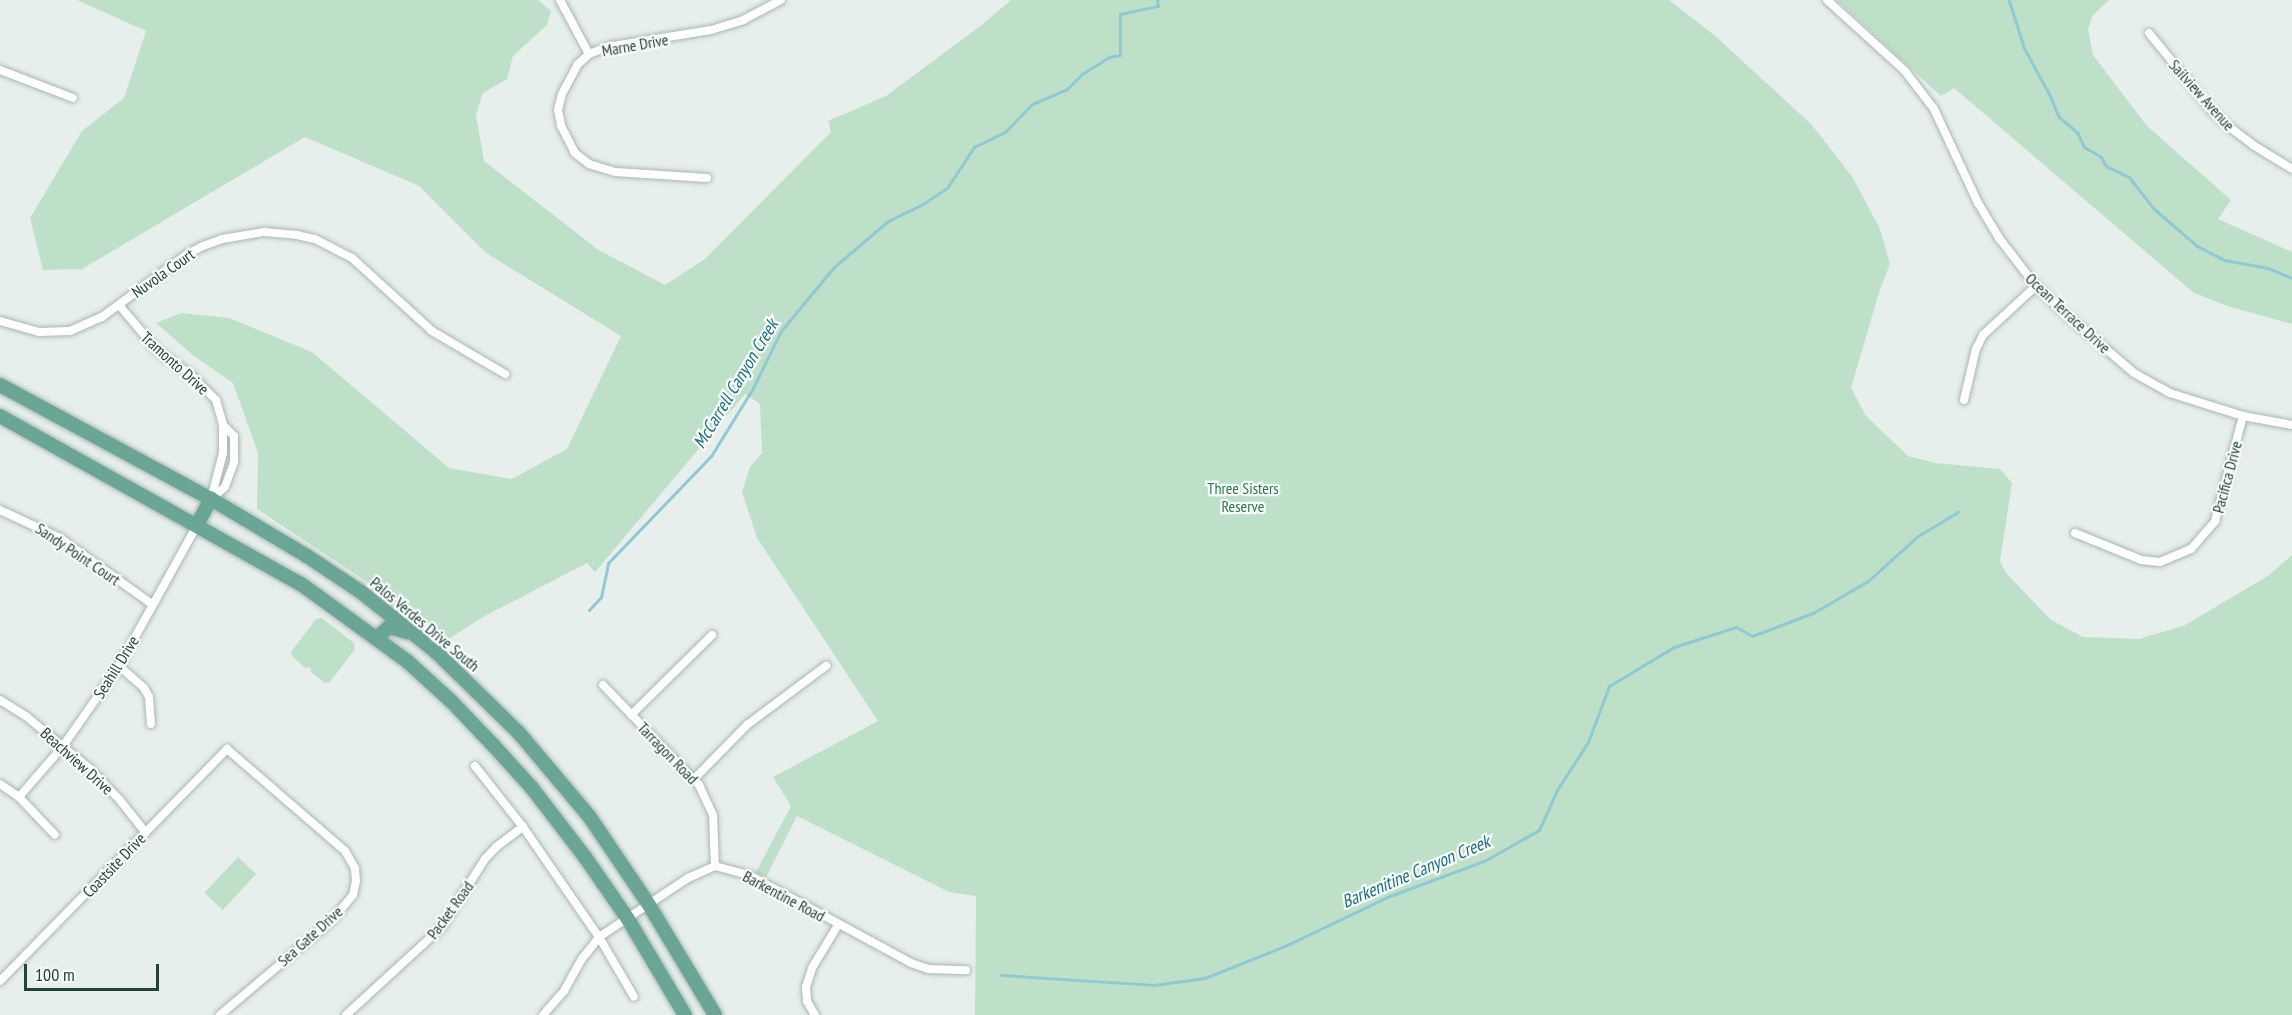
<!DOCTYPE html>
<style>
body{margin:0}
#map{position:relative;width:2292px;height:1015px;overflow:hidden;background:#e6efeb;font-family:"PT Sans Narrow",sans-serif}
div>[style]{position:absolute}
.green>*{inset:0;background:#bfe0c8;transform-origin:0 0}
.stream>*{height:3px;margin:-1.5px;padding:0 1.5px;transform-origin:1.5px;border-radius:1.5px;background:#8ec9d4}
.roads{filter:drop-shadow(0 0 2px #a8b8b2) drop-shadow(0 0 2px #a8b8b2)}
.street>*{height:8px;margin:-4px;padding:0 4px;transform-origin:4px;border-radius:4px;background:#fff}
.primary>*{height:14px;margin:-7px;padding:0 7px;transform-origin:7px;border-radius:7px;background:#6aa596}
span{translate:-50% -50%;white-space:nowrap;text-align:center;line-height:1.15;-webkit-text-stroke:4.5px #f7fbf9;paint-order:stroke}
.street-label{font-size:16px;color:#24423a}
.park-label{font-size:16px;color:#2d7a4b}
.water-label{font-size:18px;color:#1c6f80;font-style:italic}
.scale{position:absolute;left:24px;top:964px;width:135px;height:27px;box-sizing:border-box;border:3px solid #24423a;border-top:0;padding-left:8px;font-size:18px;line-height:21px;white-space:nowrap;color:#24423a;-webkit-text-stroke:4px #f7fbf9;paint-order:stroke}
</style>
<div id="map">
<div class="green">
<i style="clip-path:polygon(77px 0,538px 0,551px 11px,547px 25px,513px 56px,507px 79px,483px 93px,476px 115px,484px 161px,597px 249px,665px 285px,705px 259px,831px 132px,828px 121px,886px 96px,983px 24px,1011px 0,1669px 0,1714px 35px,1812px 125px,1853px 178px,1880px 229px,1890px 264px,1880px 289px,1851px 388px,1866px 416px,1908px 456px,1935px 463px,2000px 469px,2012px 483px,2000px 561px,2006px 573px,2051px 620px,2083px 637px,2139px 639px,2185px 625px,2268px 576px,2292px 555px,2292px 1015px,975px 1015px,976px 896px,949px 892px,797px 816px,765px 879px,756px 872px,791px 806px,773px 777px,878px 721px,757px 538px,742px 492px,750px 467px,762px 453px,760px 404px,745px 394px,595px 572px,587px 563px,483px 617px,447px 640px,366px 581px,257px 509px,258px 453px,233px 383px,194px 356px,156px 323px,181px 313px,229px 318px,312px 352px,449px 468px,512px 479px,567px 449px,621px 336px,486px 253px,419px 186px,305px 137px,82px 269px,43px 270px,30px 218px,82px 131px,124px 98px,146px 31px)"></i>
<i style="clip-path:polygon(1837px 0,2109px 0,2093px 15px,2088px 29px,2093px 55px,2147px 126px,2231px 200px,2218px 219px,2292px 252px,2292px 324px,2227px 306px,2194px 293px,1954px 88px,1941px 96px)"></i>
<i style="clip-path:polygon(322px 618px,354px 643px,355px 649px,330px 682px,325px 683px,311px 672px,310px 667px,305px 668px,292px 656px,291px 652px,316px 619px)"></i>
<i style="left:238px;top:857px;width:25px;height:49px;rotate:43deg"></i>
</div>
<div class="stream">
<i style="left:2009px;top:1px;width:49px;rotate:72.3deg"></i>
<i style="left:2024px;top:48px;width:52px;rotate:61.5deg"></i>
<i style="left:2049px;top:94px;width:25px;rotate:67deg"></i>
<i style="left:2059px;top:117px;width:23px;rotate:40deg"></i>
<i style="left:2077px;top:132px;width:17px;rotate:65deg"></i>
<i style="left:2084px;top:147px;width:20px;rotate:30deg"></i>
<i style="left:2101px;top:157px;width:10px;rotate:61deg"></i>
<i style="left:2106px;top:166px;width:25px;rotate:26deg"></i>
<i style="left:2129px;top:177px;width:41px;rotate:52deg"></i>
<i style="left:2154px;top:209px;width:57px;rotate:40.7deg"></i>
<i style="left:2197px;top:246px;width:30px;rotate:27deg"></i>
<i style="left:2224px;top:260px;width:45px;rotate:10.3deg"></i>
<i style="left:2268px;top:268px;width:26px;rotate:23deg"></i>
<i style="left:589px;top:610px;width:18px;rotate:-47deg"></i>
<i style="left:601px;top:597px;width:35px;rotate:-78deg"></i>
<i style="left:608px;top:563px;width:149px;rotate:-46.1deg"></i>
<i style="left:711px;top:456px;width:80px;rotate:-58.3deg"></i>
<i style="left:753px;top:388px;width:64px;rotate:-63.8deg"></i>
<i style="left:781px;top:331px;width:83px;rotate:-50.4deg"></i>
<i style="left:834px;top:267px;width:71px;rotate:-40.4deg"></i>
<i style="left:888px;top:221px;width:39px;rotate:-26deg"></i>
<i style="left:923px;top:204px;width:29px;rotate:-34deg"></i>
<i style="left:947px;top:188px;width:49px;rotate:-56.6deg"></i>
<i style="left:974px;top:147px;width:34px;rotate:-26deg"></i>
<i style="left:1005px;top:132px;width:39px;rotate:-46deg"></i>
<i style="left:1032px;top:104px;width:38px;rotate:-23deg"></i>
<i style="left:1067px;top:89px;width:21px;rotate:-45deg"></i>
<i style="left:1082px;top:74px;width:32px;rotate:-32deg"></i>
<i style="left:1109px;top:57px;width:11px;rotate:-10deg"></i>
<i style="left:1120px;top:55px;width:41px;rotate:-90deg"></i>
<i style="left:1120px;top:14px;width:39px;rotate:-12deg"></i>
<i style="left:1158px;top:6px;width:6px;rotate:-99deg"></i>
<i style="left:1001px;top:975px;width:153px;rotate:3.7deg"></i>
<i style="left:1154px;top:985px;width:51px;rotate:-7.8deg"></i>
<i style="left:1205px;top:978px;width:88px;rotate:-21.9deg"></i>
<i style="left:1287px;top:945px;width:111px;rotate:-25.6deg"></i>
<i style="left:1387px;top:897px;width:103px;rotate:-20.4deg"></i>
<i style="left:1484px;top:861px;width:63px;rotate:-29.4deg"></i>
<i style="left:1539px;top:830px;width:44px;rotate:-65.8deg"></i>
<i style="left:1557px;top:790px;width:57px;rotate:-57.1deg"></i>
<i style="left:1588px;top:742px;width:60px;rotate:-69.4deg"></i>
<i style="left:1609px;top:686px;width:76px;rotate:-31deg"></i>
<i style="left:1674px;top:647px;width:65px;rotate:-17.9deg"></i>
<i style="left:1736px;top:627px;width:18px;rotate:29deg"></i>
<i style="left:1752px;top:636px;width:65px;rotate:-20.7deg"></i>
<i style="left:1813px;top:613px;width:64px;rotate:-30.2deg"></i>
<i style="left:1868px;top:581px;width:67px;rotate:-42deg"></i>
<i style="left:1918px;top:536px;width:47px;rotate:-31deg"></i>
</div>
<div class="roads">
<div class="street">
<i style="left:560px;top:0;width:61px;rotate:61.8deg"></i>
<i style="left:1827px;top:0;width:105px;rotate:42.3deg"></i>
<i style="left:1905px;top:71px;width:48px;rotate:52.7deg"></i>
<i style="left:1934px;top:109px;width:104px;rotate:64.9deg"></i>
<i style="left:1978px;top:203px;width:41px;rotate:59deg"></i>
<i style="left:1999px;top:238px;width:61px;rotate:52.4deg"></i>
<i style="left:2036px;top:286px;width:39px;rotate:44deg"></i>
<i style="left:2064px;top:313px;width:92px;rotate:40.6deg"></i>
<i style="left:2134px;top:373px;width:41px;rotate:29.1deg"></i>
<i style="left:2170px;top:393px;width:77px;rotate:17.5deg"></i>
<i style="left:2243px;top:416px;width:50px;rotate:10.4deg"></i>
<i style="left:2149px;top:33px;width:102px;rotate:51deg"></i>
<i style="left:2213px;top:112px;width:21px;rotate:43deg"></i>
<i style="left:2228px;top:126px;width:31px;rotate:37deg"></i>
<i style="left:2253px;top:145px;width:46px;rotate:31.6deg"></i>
<i style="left:0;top:70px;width:78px;rotate:21deg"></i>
<i style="left:707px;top:178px;width:92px;rotate:-176.3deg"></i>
<i style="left:615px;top:172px;width:27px;rotate:-163deg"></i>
<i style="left:589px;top:164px;width:18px;rotate:-142deg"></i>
<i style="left:575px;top:153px;width:31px;rotate:-117deg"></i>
<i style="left:561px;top:125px;width:15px;rotate:-101deg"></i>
<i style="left:558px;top:110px;width:16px;rotate:-76deg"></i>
<i style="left:562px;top:94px;width:34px;rotate:-62deg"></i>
<i style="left:578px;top:64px;width:15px;rotate:-42deg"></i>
<i style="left:589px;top:54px;width:19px;rotate:-21deg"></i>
<i style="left:607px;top:47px;width:105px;rotate:-9.3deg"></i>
<i style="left:711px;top:30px;width:34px;rotate:-17deg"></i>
<i style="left:743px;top:20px;width:43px;rotate:-27.8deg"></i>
<i style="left:119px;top:305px;width:59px;rotate:49.8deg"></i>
<i style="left:157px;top:350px;width:44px;rotate:36.6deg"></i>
<i style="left:192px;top:376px;width:34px;rotate:45deg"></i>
<i style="left:216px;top:400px;width:26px;rotate:74deg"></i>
<i style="left:223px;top:425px;width:28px;rotate:90deg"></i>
<i style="left:223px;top:453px;width:48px;rotate:104.6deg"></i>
<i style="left:0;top:321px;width:41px;rotate:15.8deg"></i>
<i style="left:39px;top:332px;width:31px;rotate:-2deg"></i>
<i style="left:70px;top:331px;width:35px;rotate:-24deg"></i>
<i style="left:102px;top:317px;width:104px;rotate:-36.4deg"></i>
<i style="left:186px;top:255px;width:19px;rotate:-28deg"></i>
<i style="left:203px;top:246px;width:20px;rotate:-20deg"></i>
<i style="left:222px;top:239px;width:43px;rotate:-9.5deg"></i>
<i style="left:264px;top:232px;width:33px;rotate:5deg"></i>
<i style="left:297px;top:235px;width:18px;rotate:13deg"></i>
<i style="left:315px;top:239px;width:42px;rotate:27.2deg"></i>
<i style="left:352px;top:258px;width:108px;rotate:42.4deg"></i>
<i style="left:432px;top:331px;width:85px;rotate:30.5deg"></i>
<i style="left:1964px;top:400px;width:52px;rotate:-76.8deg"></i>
<i style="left:1976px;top:349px;width:16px;rotate:-63deg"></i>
<i style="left:1983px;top:335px;width:72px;rotate:-42.8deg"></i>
<i style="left:211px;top:499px;width:18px;rotate:-41deg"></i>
<i style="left:225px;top:487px;width:27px;rotate:-70deg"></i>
<i style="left:234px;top:462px;width:26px;rotate:-90deg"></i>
<i style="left:234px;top:436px;width:16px;rotate:-135deg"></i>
<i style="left:0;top:510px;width:66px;rotate:25deg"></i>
<i style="left:60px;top:538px;width:113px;rotate:35.7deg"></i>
<i style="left:2075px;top:533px;width:71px;rotate:22.2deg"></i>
<i style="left:2141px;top:560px;width:19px;rotate:6deg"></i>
<i style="left:2160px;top:562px;width:34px;rotate:-23deg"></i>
<i style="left:2191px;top:549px;width:37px;rotate:-49deg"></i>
<i style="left:2215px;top:521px;width:109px;rotate:-75.1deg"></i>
<i style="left:119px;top:666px;width:33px;rotate:41deg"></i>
<i style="left:144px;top:688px;width:10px;rotate:61deg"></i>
<i style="left:149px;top:697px;width:27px;rotate:86deg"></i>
<i style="left:603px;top:685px;width:139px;rotate:46.2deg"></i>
<i style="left:699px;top:785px;width:33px;rotate:65deg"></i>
<i style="left:713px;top:815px;width:51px;rotate:87.8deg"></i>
<i style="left:0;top:700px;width:32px;rotate:32deg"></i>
<i style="left:27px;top:717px;width:82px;rotate:39.5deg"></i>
<i style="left:90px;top:769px;width:42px;rotate:46deg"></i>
<i style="left:119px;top:799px;width:43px;rotate:51.5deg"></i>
<i style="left:631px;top:715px;width:114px;rotate:-44.6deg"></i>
<i style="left:475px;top:766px;width:78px;rotate:51.8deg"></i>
<i style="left:523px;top:827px;width:134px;rotate:55.4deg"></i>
<i style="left:599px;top:937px;width:69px;rotate:59.7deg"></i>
<i style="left:694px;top:779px;width:76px;rotate:-45.5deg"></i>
<i style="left:747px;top:725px;width:99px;rotate:-36.8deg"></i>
<i style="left:0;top:784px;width:23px;rotate:34deg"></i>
<i style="left:19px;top:797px;width:52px;rotate:46.5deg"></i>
<i style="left:19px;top:797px;width:67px;rotate:-49.2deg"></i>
<i style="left:63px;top:746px;width:98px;rotate:-55deg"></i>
<i style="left:119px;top:666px;width:161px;rotate:-61deg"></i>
<i style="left:0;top:981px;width:325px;rotate:-45.6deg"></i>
<i style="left:227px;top:749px;width:156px;rotate:40.8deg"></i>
<i style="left:345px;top:851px;width:20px;rotate:60deg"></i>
<i style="left:355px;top:868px;width:13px;rotate:86deg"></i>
<i style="left:356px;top:881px;width:14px;rotate:102deg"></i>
<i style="left:353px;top:895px;width:35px;rotate:130deg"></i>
<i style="left:330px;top:922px;width:144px;rotate:139.8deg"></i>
<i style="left:346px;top:1015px;width:129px;rotate:-42.5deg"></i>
<i style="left:441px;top:928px;width:82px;rotate:-57.5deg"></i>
<i style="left:485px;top:859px;width:16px;rotate:-47deg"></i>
<i style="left:496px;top:847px;width:34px;rotate:-37deg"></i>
<i style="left:543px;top:1015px;width:32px;rotate:-49deg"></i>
<i style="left:564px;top:991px;width:37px;rotate:-61deg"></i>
<i style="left:582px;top:959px;width:28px;rotate:-52deg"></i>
<i style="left:599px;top:937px;width:107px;rotate:-33.5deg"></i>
<i style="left:688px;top:878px;width:30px;rotate:-24deg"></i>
<i style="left:715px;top:866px;width:35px;rotate:15deg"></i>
<i style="left:749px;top:875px;width:184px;rotate:28.5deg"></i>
<i style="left:911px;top:963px;width:18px;rotate:19deg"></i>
<i style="left:928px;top:969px;width:38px;rotate:2deg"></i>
<i style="left:815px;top:1015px;width:16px;rotate:-120deg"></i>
<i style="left:807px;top:1001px;width:14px;rotate:-94deg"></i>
<i style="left:806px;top:987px;width:20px;rotate:-72deg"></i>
<i style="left:812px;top:968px;width:50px;rotate:-58.8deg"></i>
</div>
<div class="primary">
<i style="left:0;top:385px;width:240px;rotate:28.4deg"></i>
<i style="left:211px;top:499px;width:112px;rotate:30.7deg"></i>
<i style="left:307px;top:556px;width:65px;rotate:33.7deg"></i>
<i style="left:361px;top:592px;width:95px;rotate:38.6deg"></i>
<i style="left:435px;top:651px;width:117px;rotate:44.3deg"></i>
<i style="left:519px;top:733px;width:109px;rotate:49.9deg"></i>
<i style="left:589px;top:816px;width:107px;rotate:56deg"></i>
<i style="left:649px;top:905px;width:128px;rotate:59deg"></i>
<i style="left:0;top:416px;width:345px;rotate:29.2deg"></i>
<i style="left:301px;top:584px;width:131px;rotate:36deg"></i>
<i style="left:407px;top:661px;width:59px;rotate:42.3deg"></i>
<i style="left:451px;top:701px;width:62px;rotate:46.3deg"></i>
<i style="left:494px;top:746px;width:57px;rotate:47.9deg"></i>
<i style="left:532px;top:788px;width:87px;rotate:52.5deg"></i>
<i style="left:585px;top:857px;width:75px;rotate:55.3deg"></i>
<i style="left:628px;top:919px;width:112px;rotate:59.3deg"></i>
<i style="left:197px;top:525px;width:30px;rotate:-62deg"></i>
<i style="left:376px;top:638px;width:17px;rotate:-40deg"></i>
<i style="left:389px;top:627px;width:19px;rotate:16deg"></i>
</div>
</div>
<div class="street-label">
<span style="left:635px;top:45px;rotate:-10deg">Marne Drive</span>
<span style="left:2202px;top:95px;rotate:48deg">Sailview Avenue</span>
<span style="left:163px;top:273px;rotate:-35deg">Nuvola Court</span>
<span style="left:2068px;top:313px;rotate:43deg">Ocean Terrace Drive</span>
<span style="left:175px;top:363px;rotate:42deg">Tramonto Drive</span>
<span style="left:2227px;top:477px;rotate:-75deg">Pacifica Drive</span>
<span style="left:78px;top:554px;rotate:34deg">Sandy Point Court</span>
<span style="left:425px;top:624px;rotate:40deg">Palos Verdes Drive South</span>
<span style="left:116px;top:667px;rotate:-58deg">Seahill Drive</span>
<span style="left:668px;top:753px;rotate:46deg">Tarragon Road</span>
<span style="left:77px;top:761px;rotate:42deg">Beachview Drive</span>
<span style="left:114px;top:865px;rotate:-46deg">Coastsite Drive</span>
<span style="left:784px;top:896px;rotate:28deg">Barkentine Road</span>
<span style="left:450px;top:910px;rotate:-54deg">Packet Road</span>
<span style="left:310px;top:936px;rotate:-42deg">Sea Gate Drive</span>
</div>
<div class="park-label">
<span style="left:1243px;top:497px">Three Sisters<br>Reserve</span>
</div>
<div class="water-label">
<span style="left:736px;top:384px;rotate:-59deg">McCarrell Canyon Creek</span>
<span style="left:1416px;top:872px;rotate:-23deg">Barkenitine Canyon Creek</span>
</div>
<div class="scale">100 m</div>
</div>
